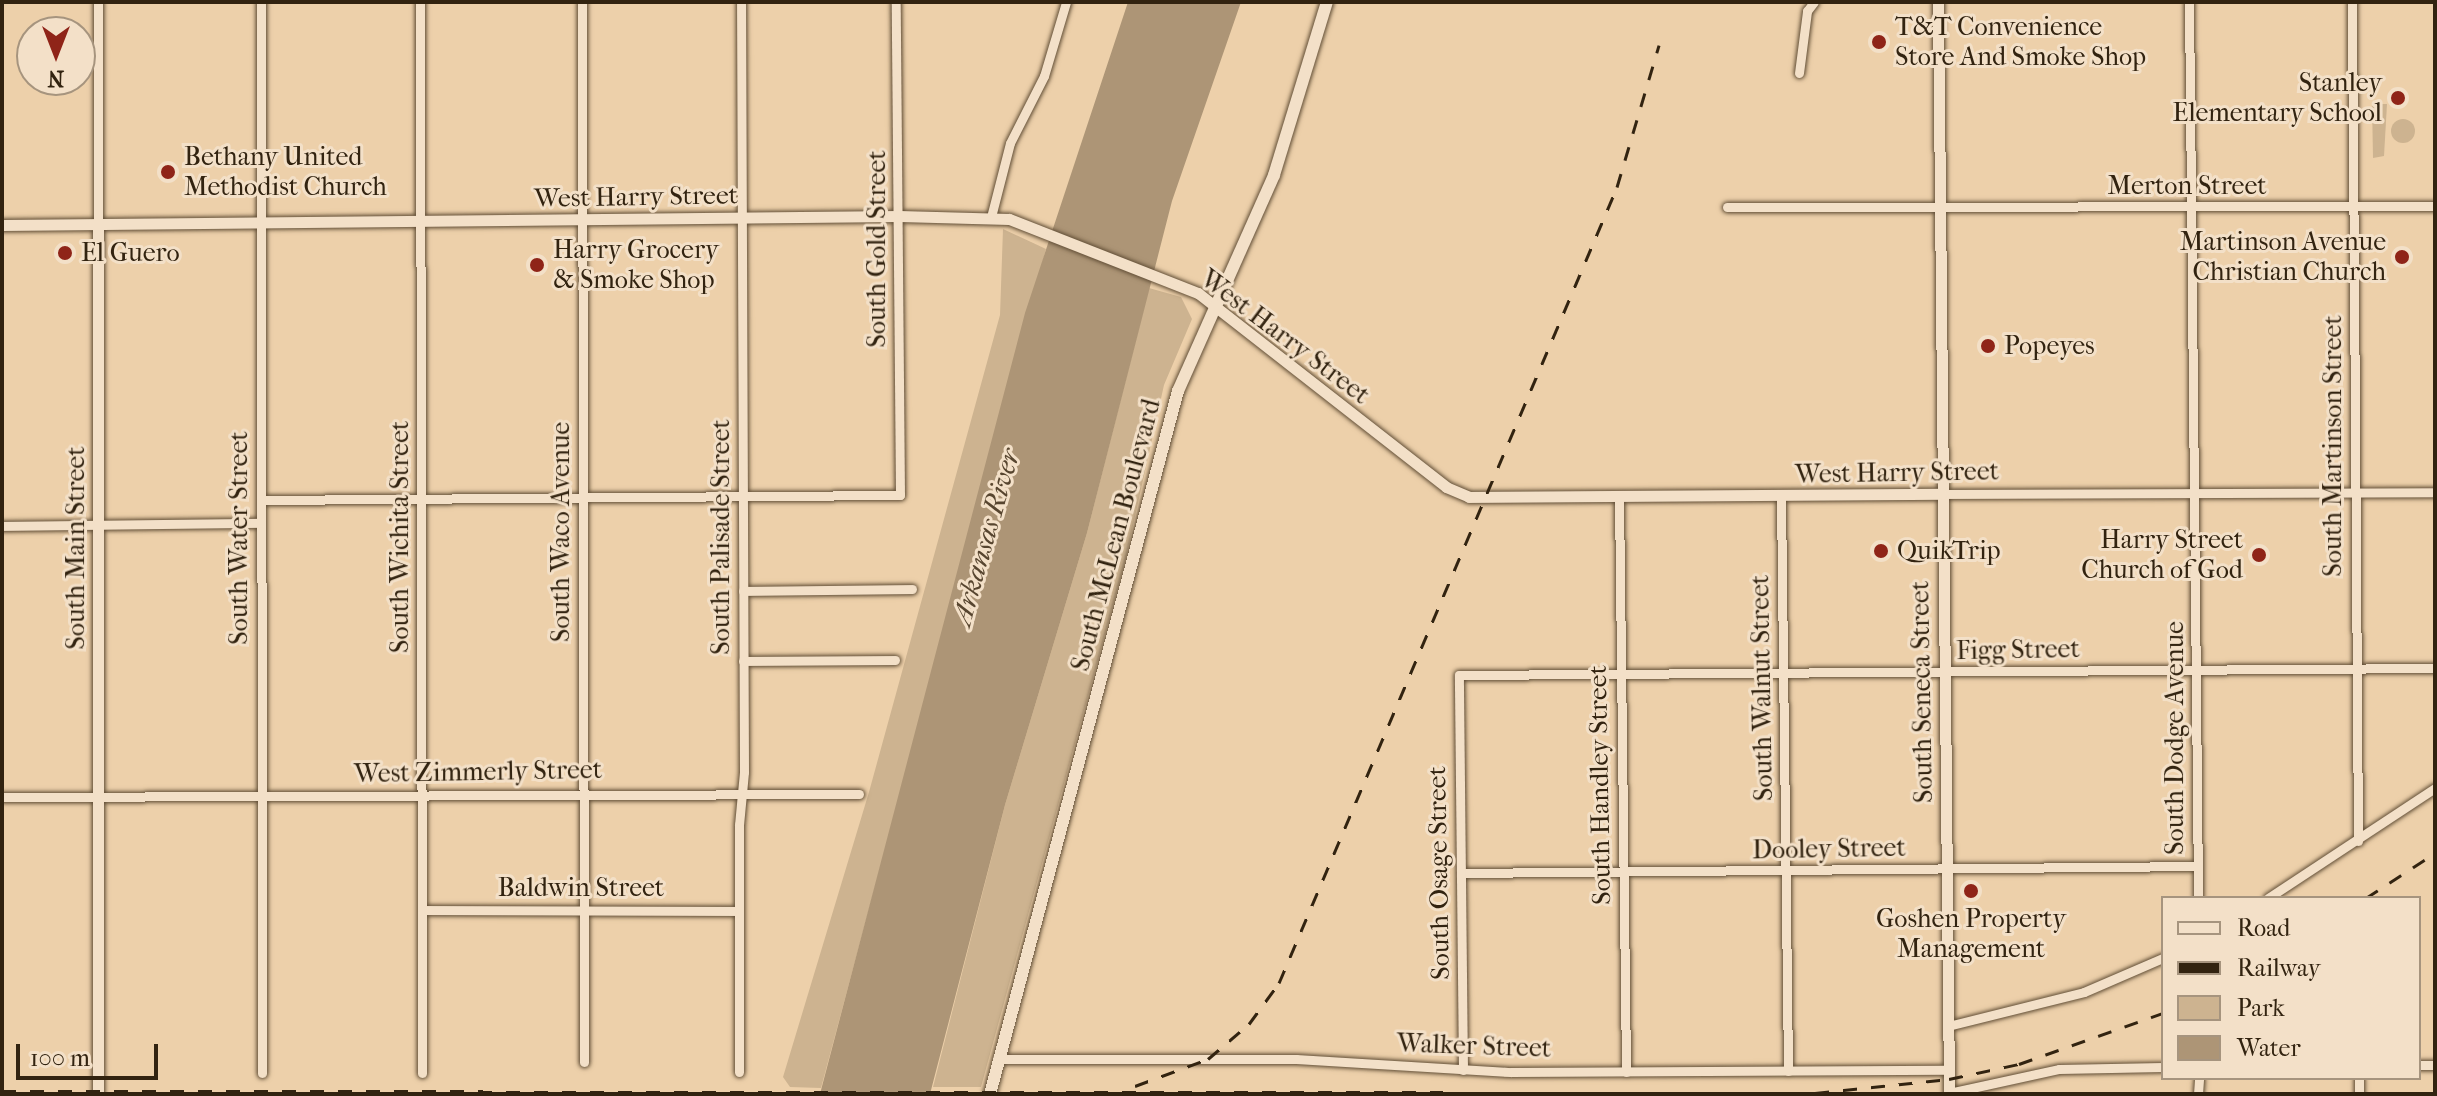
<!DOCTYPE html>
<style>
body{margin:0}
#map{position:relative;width:2437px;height:1096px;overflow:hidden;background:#edd0aa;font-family:"IM FELL French Canon",serif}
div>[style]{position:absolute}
.green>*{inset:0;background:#cdb390}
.round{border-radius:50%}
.water>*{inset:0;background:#ad9576}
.roads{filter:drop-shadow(0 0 2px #614e36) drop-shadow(0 0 2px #614e36)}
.minor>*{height:9px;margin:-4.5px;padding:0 4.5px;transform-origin:4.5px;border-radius:4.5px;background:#f3e0c8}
.tertiary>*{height:11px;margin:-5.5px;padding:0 5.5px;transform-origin:5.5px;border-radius:5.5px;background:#f3e0c8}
.secondary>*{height:12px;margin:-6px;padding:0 6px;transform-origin:6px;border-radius:6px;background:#f3e0c8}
.rail>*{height:3px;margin-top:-1.5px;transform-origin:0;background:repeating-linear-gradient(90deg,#322310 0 14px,transparent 0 28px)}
.dots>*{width:22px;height:22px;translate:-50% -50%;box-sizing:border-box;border:4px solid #f3e0c8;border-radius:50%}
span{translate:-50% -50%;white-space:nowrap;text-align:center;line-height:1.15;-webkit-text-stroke:6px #f3e0c8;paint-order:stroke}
.poi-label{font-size:26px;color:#322310}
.left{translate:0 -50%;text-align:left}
.right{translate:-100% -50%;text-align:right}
.street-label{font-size:26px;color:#322310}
.water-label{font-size:28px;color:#57452f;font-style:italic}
.frame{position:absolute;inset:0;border:4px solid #322310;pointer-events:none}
.legend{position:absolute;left:2161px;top:896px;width:260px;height:184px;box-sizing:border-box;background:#f3e0c8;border:2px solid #a6947e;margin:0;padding:10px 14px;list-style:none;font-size:24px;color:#322310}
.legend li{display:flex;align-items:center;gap:16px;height:40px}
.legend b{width:40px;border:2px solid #a6947e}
.north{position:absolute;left:16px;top:16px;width:80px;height:80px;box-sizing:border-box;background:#f3e0c8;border:2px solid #a6947e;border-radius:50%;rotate:180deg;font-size:22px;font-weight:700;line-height:32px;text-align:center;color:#322310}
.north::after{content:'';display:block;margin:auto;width:28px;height:36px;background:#8f2418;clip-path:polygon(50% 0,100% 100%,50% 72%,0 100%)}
.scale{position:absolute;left:16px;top:1044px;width:142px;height:36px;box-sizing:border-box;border:4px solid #322310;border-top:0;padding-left:10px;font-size:24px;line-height:28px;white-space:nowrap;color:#322310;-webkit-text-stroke:6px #f3e0c8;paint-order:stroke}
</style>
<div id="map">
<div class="green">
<i style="clip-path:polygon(2372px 104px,2387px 104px,2384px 156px,2373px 158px)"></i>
<i class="round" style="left:2391px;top:119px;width:24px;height:24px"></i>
<i style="clip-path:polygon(1003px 229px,1046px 249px,821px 1088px,790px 1087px,783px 1077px,869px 792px,1000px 315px)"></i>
<i style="clip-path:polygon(1149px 288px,1181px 297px,1192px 319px,1164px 385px,1126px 557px,981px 1087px,933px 1087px,1005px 805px,1087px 533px)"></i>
</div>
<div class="water">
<i style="clip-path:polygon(1128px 2px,1241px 2px,1172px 201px,1087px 533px,1005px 805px,930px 1094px,820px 1094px,1025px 313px)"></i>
</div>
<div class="roads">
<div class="minor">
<i style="left:98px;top:2px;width:222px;rotate:90deg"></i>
<i style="left:261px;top:2px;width:1071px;rotate:89.95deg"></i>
<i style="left:420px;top:2px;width:1071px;rotate:89.89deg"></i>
<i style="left:582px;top:2px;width:1060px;rotate:89.89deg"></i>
<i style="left:2189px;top:2px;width:896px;rotate:89.42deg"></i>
<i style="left:2352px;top:2px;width:839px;rotate:89.59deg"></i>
<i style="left:1799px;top:73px;width:63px;rotate:-82.6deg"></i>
<i style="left:1807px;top:11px;width:11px;rotate:-52deg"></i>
<i style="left:1727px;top:207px;width:708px;rotate:-0.08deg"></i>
<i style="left:991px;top:217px;width:76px;rotate:-75.6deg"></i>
<i style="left:1010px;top:143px;width:75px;rotate:-63.1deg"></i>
<i style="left:1044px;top:76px;width:77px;rotate:-73.4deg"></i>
<i style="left:1941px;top:494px;width:494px;rotate:-0.2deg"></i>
<i style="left:1619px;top:497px;width:575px;rotate:89.3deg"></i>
<i style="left:1781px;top:497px;width:574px;rotate:89.3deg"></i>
<i style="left:261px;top:500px;width:639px;rotate:-0.45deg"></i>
<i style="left:900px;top:495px;width:493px;rotate:-90.5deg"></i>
<i style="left:2px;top:526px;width:259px;rotate:-0.7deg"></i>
<i style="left:743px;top:591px;width:169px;rotate:-0.7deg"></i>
<i style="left:743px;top:661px;width:152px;rotate:-0.4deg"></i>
<i style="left:2px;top:797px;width:857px;rotate:-0.2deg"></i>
<i style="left:1461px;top:873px;width:737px;rotate:-0.54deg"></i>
<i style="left:2268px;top:898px;width:200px;rotate:-33.4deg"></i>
<i style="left:422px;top:910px;width:317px;rotate:0.2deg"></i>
<i style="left:1948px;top:1026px;width:140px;rotate:-14deg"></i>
<i style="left:2084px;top:992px;width:86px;rotate:-23.3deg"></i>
<i style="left:997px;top:1059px;width:299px"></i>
<i style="left:1296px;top:1059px;width:215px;rotate:3.5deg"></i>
<i style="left:1511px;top:1072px;width:438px;rotate:-0.3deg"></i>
<i style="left:2419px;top:1065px;width:16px"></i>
<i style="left:1463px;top:1070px;width:395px;rotate:-90.6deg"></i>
<i style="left:1459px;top:675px;width:976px;rotate:-0.41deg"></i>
<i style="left:739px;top:1072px;width:247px;rotate:-90deg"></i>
<i style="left:739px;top:825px;width:53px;rotate:-84.6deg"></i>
<i style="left:744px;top:772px;width:770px;rotate:-90.22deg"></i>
<i style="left:1949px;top:1093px;width:113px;rotate:-12.3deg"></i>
<i style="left:2059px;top:1069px;width:104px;rotate:-1.1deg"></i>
<i style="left:2198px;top:1094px;width:16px;rotate:-86deg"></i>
<i style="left:2359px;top:1094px;width:16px;rotate:-90deg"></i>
</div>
<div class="tertiary">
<i style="left:1938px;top:2px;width:1092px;rotate:89.42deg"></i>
<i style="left:2px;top:225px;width:897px;rotate:-0.57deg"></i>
<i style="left:899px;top:216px;width:110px;rotate:1.6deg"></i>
<i style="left:1009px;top:219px;width:203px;rotate:21.4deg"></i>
<i style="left:1198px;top:293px;width:315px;rotate:38deg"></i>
<i style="left:1446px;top:487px;width:25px;rotate:23deg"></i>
<i style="left:1469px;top:497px;width:472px;rotate:-0.4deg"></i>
<i style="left:98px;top:1094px;width:870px;rotate:-90deg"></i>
</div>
<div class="secondary">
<i style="left:990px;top:1094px;width:728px;rotate:-75.03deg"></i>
<i style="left:1178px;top:391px;width:236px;rotate:-66deg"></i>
<i style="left:1274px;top:175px;width:181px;rotate:-73deg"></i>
</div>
</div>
<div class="rail">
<i style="left:2366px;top:898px;width:82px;rotate:-33.1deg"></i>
<i style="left:1135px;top:1086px;width:78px;rotate:-20.3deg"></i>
<i style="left:1208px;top:1059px;width:54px;rotate:-40.5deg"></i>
<i style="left:1249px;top:1024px;width:51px;rotate:-53.8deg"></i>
<i style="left:1279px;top:983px;width:865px;rotate:-66.99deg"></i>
<i style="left:1617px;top:187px;width:148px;rotate:-73.5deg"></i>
<i style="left:2px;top:1091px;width:1813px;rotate:0.06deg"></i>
<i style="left:1815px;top:1093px;width:135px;rotate:-6deg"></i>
<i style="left:1949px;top:1079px;width:72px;rotate:-12.1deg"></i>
<i style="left:2019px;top:1064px;width:153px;rotate:-19.5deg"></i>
</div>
<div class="dots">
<i style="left:1879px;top:42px;background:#8f2418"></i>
<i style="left:2398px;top:98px;background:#8f2418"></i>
<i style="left:168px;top:172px;background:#8f2418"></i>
<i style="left:65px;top:253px;background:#8f2418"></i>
<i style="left:2402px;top:257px;background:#8f2418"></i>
<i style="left:537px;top:265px;background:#8f2418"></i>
<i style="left:1988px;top:346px;background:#8f2418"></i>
<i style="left:1881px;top:551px;background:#8f2418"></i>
<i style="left:2259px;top:555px;background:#8f2418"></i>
<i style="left:1971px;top:891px;background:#8f2418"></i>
</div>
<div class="poi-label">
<span class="left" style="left:1895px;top:42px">T&amp;T Convenience<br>Store And Smoke Shop</span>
<span class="right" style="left:2382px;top:98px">Stanley<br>Elementary School</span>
<span class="left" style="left:184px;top:172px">Bethany United<br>Methodist Church</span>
<span class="right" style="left:2386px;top:257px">Martinson Avenue<br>Christian Church</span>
<span class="left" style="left:553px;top:265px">Harry Grocery<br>&amp; Smoke Shop</span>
<span class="left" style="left:81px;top:253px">El Guero</span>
<span class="left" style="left:2004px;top:346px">Popeyes</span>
<span class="right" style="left:2243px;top:555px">Harry Street<br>Church of God</span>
<span class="left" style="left:1897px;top:551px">QuikTrip</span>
<span style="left:1971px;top:934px">Goshen Property<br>Management</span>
</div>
<div class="street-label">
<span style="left:2187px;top:186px">Merton Street</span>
<span style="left:636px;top:197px;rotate:-1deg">West Harry Street</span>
<span style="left:877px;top:249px;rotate:-90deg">South Gold Street</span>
<span style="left:1285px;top:337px;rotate:37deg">West Harry Street</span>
<span style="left:2333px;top:446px;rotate:-90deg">South Martinson Street</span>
<span style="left:1897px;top:473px;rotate:-1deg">West Harry Street</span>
<span style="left:561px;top:532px;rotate:-90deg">South Waco Avenue</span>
<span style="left:1116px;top:535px;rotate:-75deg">South McLean Boulevard</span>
<span style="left:400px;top:537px;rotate:-90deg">South Wichita Street</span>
<span style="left:721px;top:537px;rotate:-90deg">South Palisade Street</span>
<span style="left:239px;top:538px;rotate:-90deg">South Water Street</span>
<span style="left:76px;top:548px;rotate:-90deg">South Main Street</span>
<span style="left:2018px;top:650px;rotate:-1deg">Figg Street</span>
<span style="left:1762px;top:688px;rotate:-91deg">South Walnut Street</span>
<span style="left:1922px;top:692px;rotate:-91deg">South Seneca Street</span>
<span style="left:2175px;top:738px;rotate:-90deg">South Dodge Avenue</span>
<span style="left:478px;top:772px;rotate:-1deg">West Zimmerly Street</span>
<span style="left:1600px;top:785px;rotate:-91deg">South Handley Street</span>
<span style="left:1829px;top:849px;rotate:-1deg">Dooley Street</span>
<span style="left:1439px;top:873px;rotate:-91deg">South Osage Street</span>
<span style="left:581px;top:888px">Baldwin Street</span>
<span style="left:1474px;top:1046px;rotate:2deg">Walker Street</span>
</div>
<div class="water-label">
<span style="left:986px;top:537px;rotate:-74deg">Arkansas River</span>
</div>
<div class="frame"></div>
<ul class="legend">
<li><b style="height:10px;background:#f3e0c8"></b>Road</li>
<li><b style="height:10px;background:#322310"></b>Railway</li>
<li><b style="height:22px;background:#cdb390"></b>Park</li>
<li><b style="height:22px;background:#ad9576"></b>Water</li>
</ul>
<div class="north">N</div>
<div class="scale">100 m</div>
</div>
